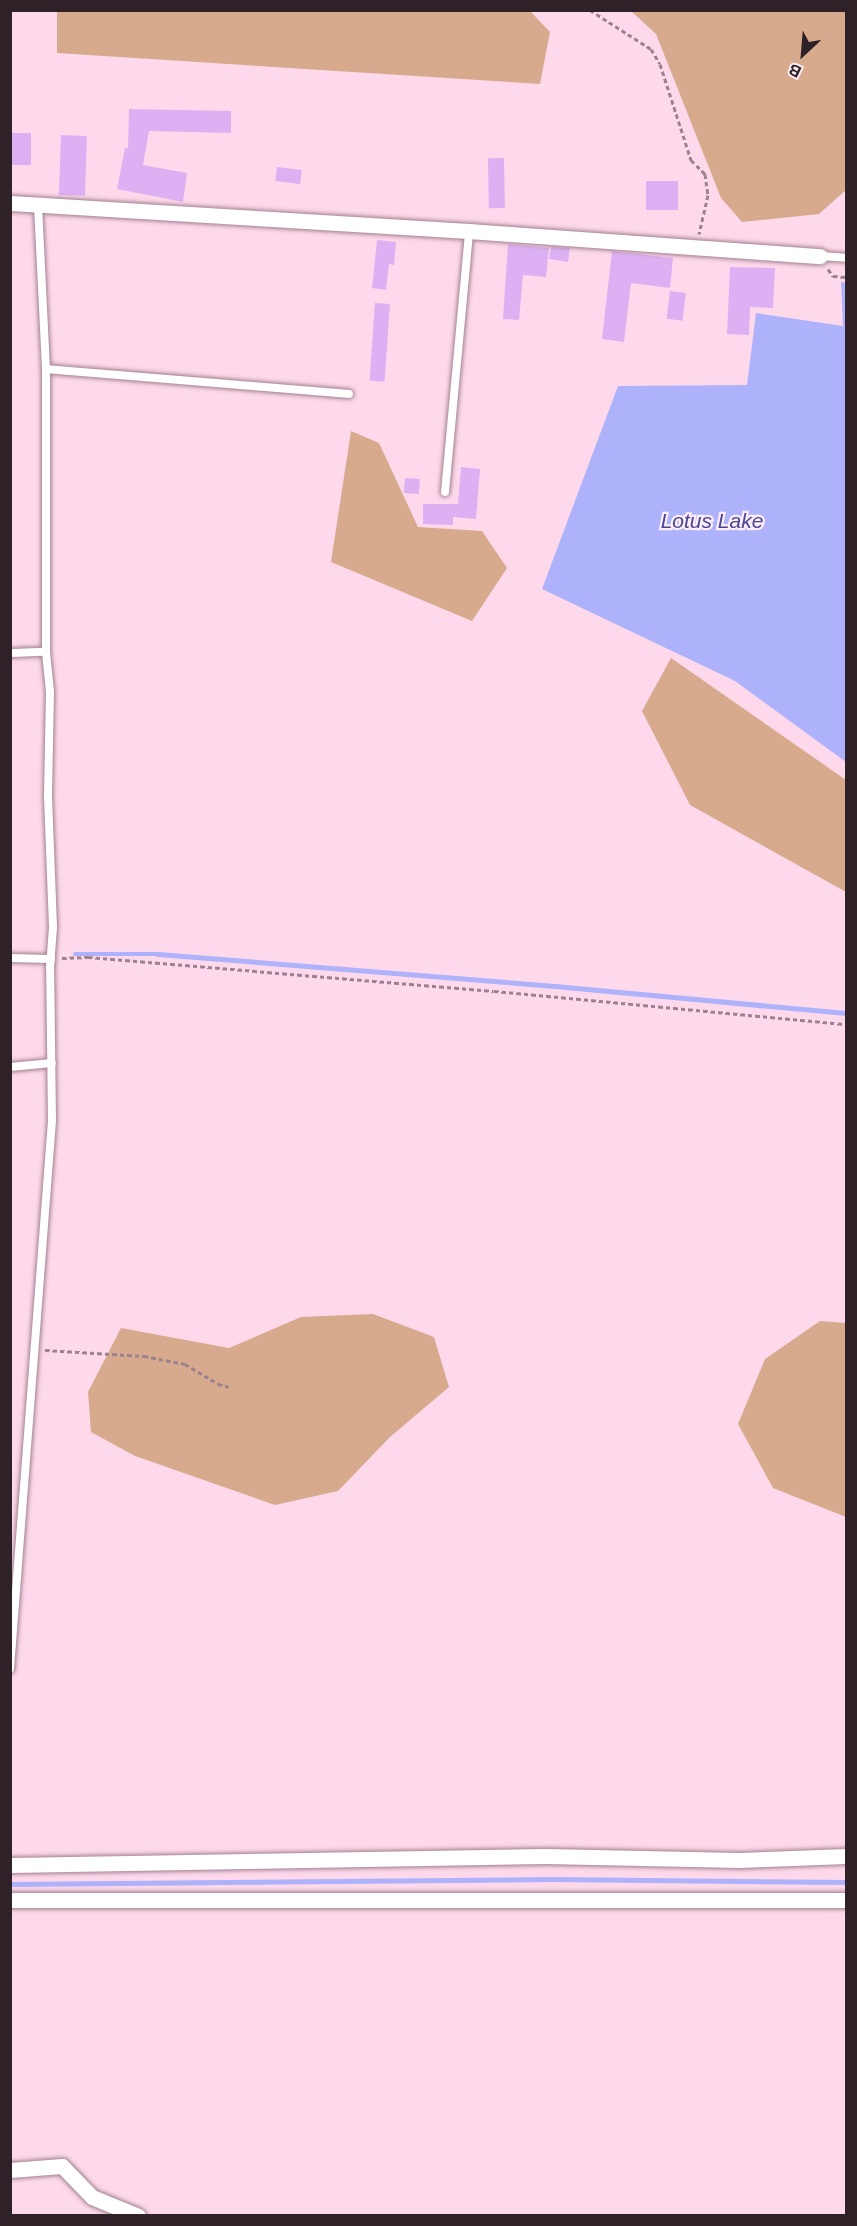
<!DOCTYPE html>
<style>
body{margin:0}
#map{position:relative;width:857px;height:2226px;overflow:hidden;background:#fed9eb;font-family:Helvetica,sans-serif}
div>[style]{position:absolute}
.green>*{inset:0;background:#d7aa8d}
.water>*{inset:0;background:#adb2fa}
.stream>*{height:4.5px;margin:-2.25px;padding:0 2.25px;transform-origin:2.25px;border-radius:2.25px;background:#adb2fa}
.building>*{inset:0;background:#dcb0f2;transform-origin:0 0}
.path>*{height:3px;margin-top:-1.5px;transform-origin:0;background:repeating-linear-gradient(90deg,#9c828f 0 4.5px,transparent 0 7.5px)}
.roads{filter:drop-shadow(0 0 2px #a28191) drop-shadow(0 0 2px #a28191)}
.service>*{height:8px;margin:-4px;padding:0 4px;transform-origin:4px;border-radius:4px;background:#fff}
.minor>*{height:15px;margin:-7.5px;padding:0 7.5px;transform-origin:7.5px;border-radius:7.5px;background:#fff}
span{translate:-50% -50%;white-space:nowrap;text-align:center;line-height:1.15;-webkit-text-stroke:4.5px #fcedf4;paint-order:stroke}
.water-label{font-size:21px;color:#49479a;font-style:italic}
.frame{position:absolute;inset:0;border:12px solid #2e2127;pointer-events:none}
.north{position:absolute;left:773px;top:24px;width:60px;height:60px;-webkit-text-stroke:4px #fcedf4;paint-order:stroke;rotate:206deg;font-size:16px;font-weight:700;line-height:24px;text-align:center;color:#2e2127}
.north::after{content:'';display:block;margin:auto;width:21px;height:27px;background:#2e2127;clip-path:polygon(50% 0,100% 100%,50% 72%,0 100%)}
</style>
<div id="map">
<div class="green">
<i style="clip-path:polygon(57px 11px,529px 10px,550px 32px,540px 84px,57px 53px)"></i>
<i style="clip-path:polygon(631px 11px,846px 11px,846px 190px,819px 214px,742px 222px,721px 198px,656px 34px)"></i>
<i style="clip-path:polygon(351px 431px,379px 443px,418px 527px,482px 531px,507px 568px,472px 621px,331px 562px)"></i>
<i style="clip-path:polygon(671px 658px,846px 780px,846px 892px,690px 805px,642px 711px)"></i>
<i style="clip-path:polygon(373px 1314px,434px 1337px,449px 1387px,390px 1437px,338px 1491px,275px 1505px,135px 1456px,91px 1432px,88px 1392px,121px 1328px,229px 1348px,301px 1317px)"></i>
<i style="clip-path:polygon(820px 1321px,846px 1323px,846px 1517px,773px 1488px,738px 1424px,765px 1359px)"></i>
</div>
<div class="water">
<i style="clip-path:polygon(841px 282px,846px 283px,846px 762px,735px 681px,542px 589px,618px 386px,747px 385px,756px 313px,843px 326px)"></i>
</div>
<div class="stream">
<i style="left:75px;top:954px;width:83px"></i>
<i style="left:158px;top:954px;width:398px;rotate:4.6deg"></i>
<i style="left:555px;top:986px;width:292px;rotate:5.3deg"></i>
<i style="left:10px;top:1884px;width:542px;rotate:-0.53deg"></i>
<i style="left:552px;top:1879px;width:294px;rotate:0.6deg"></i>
</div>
<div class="building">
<i style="clip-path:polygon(129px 109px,231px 111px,231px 133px,149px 131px,143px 165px,187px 173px,183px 202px,117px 189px,125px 148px,128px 148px)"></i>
<i style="left:10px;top:133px;width:21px;height:32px"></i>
<i style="left:61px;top:135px;width:26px;height:60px;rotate:2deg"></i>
<i style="left:504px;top:158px;width:50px;height:16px;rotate:89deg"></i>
<i style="left:277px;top:167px;width:25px;height:14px;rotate:7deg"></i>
<i style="left:646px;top:181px;width:32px;height:29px"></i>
<i style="clip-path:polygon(377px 240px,396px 242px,394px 265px,389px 264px,386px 290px,372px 288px)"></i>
<i style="clip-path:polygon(508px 244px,549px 248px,546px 277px,523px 275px,519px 320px,503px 319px)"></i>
<i style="clip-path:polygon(551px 247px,570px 248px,568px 262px,549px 259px)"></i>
<i style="clip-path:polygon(612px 251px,673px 258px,670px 288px,631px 283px,624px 342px,602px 339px)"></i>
<i style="clip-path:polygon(730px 267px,775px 268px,773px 308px,750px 307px,749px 335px,727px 334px)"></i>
<i style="left:670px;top:291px;width:16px;height:28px;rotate:7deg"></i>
<i style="left:375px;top:303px;width:15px;height:78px;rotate:4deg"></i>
<i style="clip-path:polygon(461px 467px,480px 469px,476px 519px,453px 517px,453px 525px,423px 524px,423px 504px,458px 504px)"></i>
<i style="left:405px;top:478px;width:15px;height:15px;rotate:4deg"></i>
</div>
<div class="path">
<i style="left:590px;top:10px;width:72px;rotate:32.6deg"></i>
<i style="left:651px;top:49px;width:17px;rotate:59deg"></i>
<i style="left:660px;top:64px;width:101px;rotate:72.1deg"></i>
<i style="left:691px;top:160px;width:20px;rotate:45deg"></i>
<i style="left:705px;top:174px;width:21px;rotate:82deg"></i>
<i style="left:708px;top:195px;width:40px;rotate:103deg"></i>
<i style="left:828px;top:269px;width:9px;rotate:54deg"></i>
<i style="left:833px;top:276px;width:13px;rotate:4deg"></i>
<i style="left:62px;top:958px;width:26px;rotate:-2deg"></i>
<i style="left:88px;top:957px;width:407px;rotate:4.8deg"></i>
<i style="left:494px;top:991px;width:354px;rotate:5.4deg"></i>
<i style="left:45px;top:1350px;width:99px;rotate:3.5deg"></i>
<i style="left:144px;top:1356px;width:42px;rotate:11deg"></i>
<i style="left:185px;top:1364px;width:39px;rotate:31deg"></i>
<i style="left:218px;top:1384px;width:11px;rotate:15deg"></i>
</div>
<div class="roads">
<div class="service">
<i style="left:820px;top:256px;width:26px;rotate:4deg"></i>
<i style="left:46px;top:369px;width:304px;rotate:4.7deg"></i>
<i style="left:445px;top:492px;width:262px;rotate:-84.7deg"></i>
<i style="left:10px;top:653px;width:36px;rotate:-2deg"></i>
<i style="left:10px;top:958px;width:41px;rotate:1.4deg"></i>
<i style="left:10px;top:1067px;width:42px;rotate:-5.4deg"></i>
<i style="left:10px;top:1669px;width:550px;rotate:-85.62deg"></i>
<i style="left:52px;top:1121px;width:153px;rotate:-90.7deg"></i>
<i style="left:50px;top:968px;width:41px;rotate:-85.8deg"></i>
<i style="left:53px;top:927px;width:132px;rotate:-92.2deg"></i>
<i style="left:48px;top:795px;width:103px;rotate:-88.9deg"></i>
<i style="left:50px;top:692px;width:40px;rotate:-95.7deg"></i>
<i style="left:46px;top:652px;width:283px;rotate:-90deg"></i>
<i style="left:46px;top:369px;width:165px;rotate:-92.8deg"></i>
</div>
<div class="minor">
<i style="left:10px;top:203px;width:460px;rotate:3.5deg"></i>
<i style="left:469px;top:231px;width:352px;rotate:4.1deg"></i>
<i style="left:10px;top:1865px;width:535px;rotate:-0.96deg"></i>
<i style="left:545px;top:1856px;width:194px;rotate:1.2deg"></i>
<i style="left:739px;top:1860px;width:107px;rotate:-2.1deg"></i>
<i style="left:10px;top:1900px;width:836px"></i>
<i style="left:10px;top:2170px;width:52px;rotate:-4.4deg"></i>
<i style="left:62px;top:2166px;width:43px;rotate:45.9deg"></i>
<i style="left:92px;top:2197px;width:50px;rotate:22.4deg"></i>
</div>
</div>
<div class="water-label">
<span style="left:712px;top:521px">Lotus Lake</span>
</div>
<div class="frame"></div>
<div class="north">B</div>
</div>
